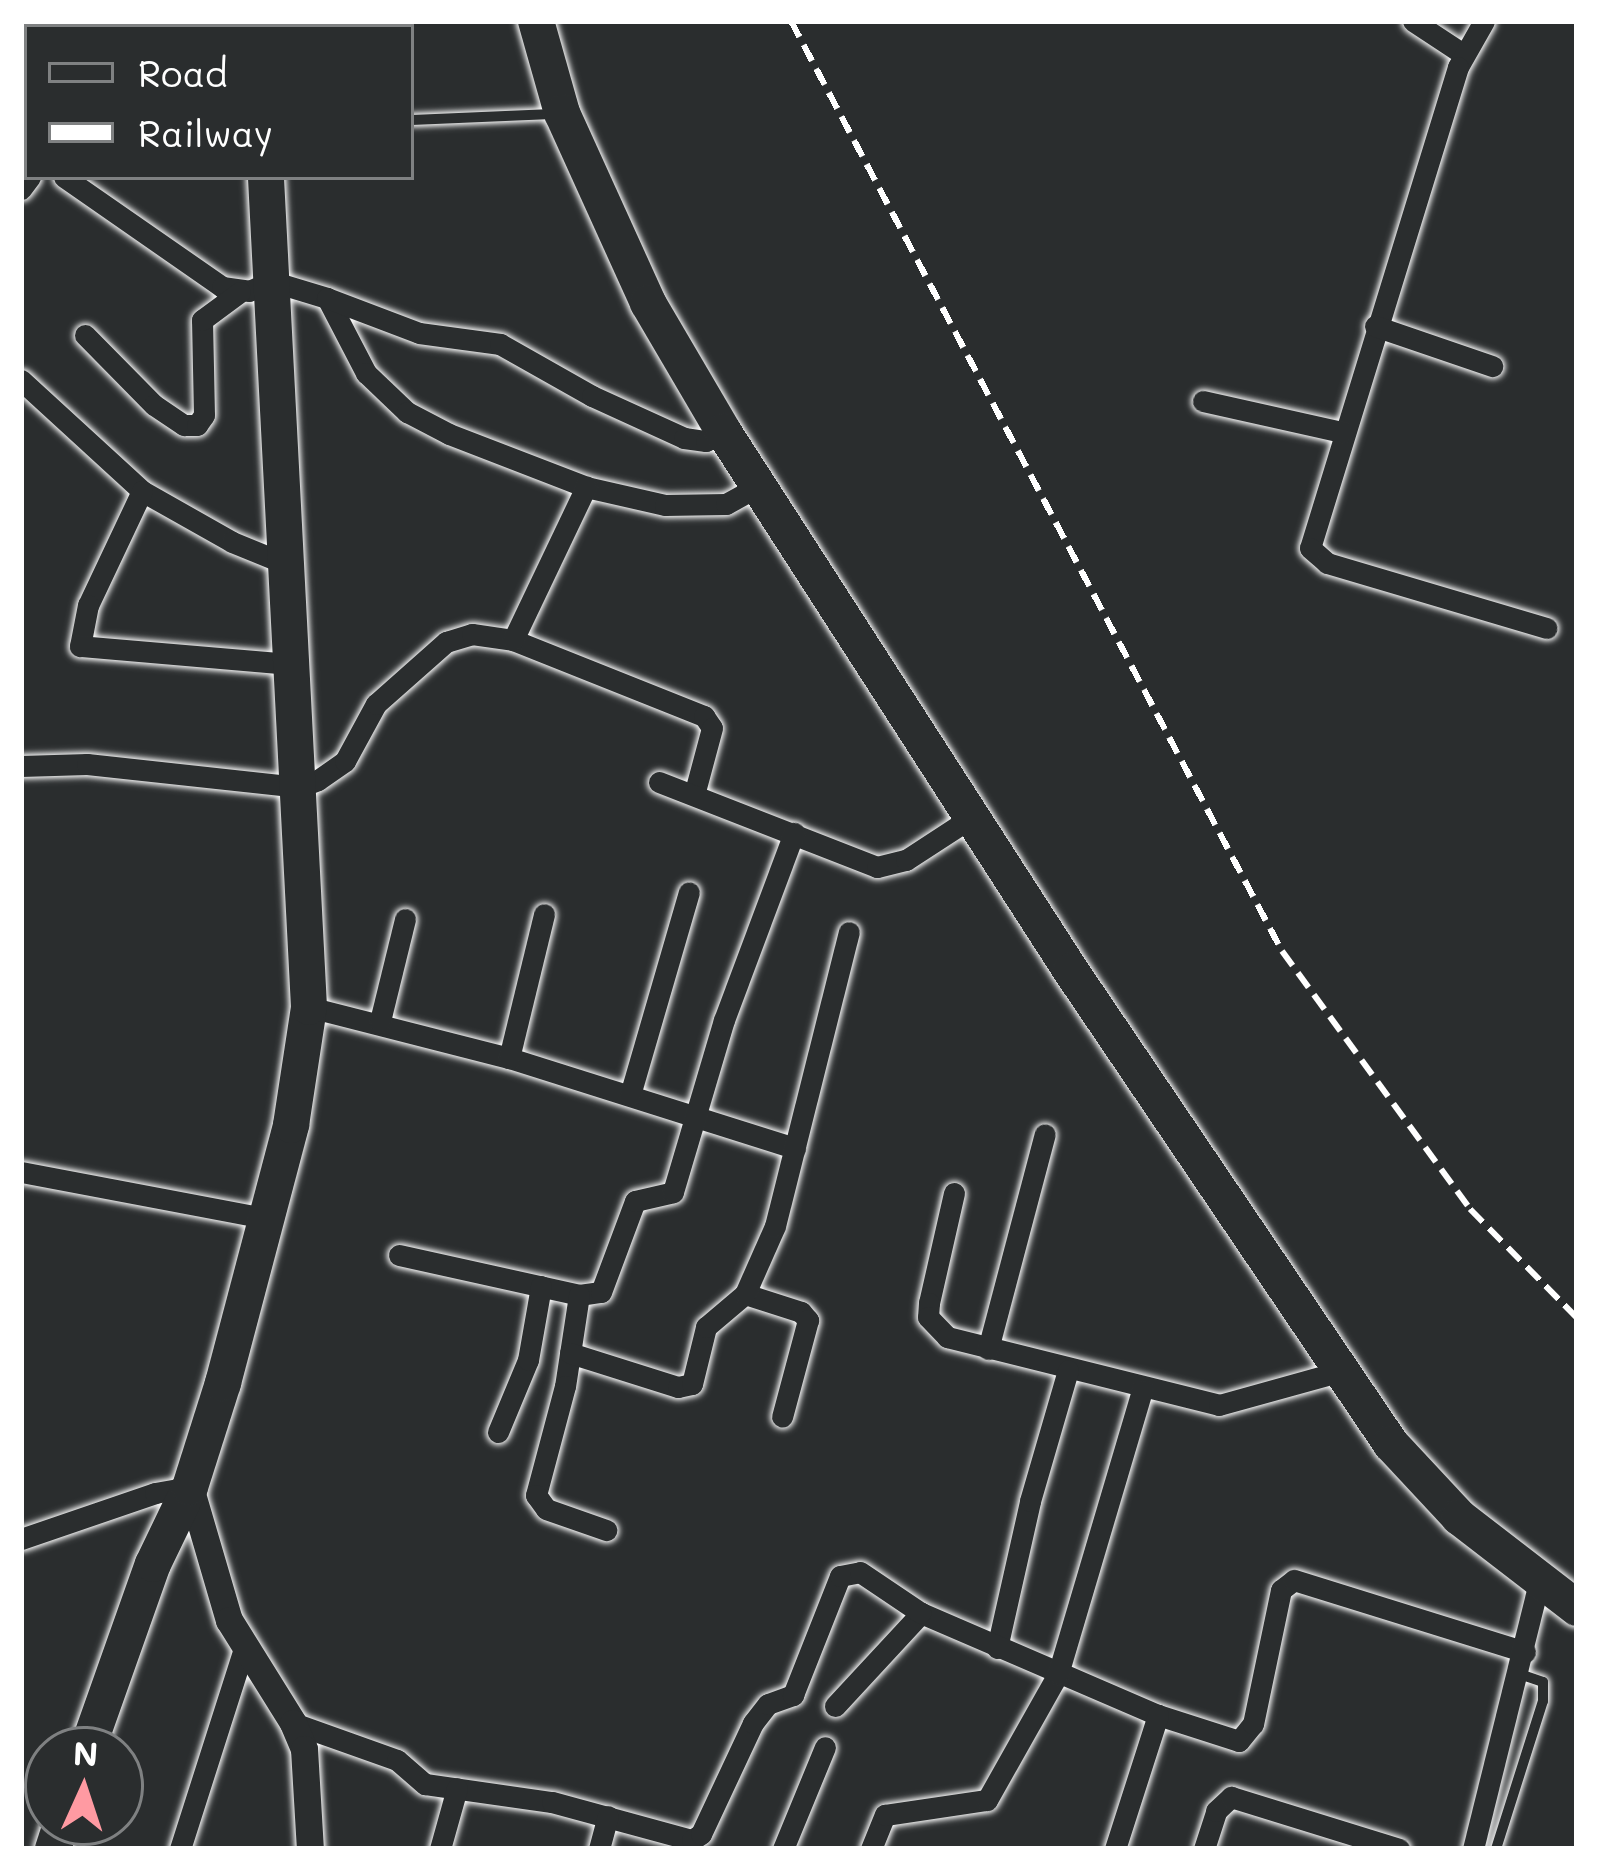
<!DOCTYPE html>
<style>
body{margin:0}
#map{position:relative;width:1598px;height:1870px;overflow:hidden;background:#2a2d2e;font-family:Mali,sans-serif}
div>[style]{position:absolute}
.roads{filter:drop-shadow(0 0 3px #fff) drop-shadow(0 0 3px #fff)}
.service>*{height:10px;margin:-5px;padding:0 5px;transform-origin:5px;border-radius:5px;background:#2a2d2e}
.minor>*{height:21px;margin:-10.5px;padding:0 10.5px;transform-origin:10.5px;border-radius:10.5px;background:#2a2d2e}
.tertiary>*{height:27px;margin:-13.5px;padding:0 13.5px;transform-origin:13.5px;border-radius:13.5px;background:#2a2d2e}
.trunk>*{height:36px;margin:-18px;padding:0 18px;transform-origin:18px;border-radius:18px;background:#2a2d2e}
.rail>*{height:6px;margin-top:-3px;transform-origin:0;background:repeating-linear-gradient(90deg,#fff 0 18px,transparent 0 27px)}
span{translate:-50% -50%;white-space:nowrap;text-align:center;line-height:1.15;-webkit-text-stroke:10px #2a2d2e;paint-order:stroke}
.frame{position:absolute;inset:0;border:24px solid #fff;pointer-events:none}
.legend{position:absolute;left:24px;top:24px;width:390px;height:156px;box-sizing:border-box;background:#2a2d2e;border:3px solid #7f8182;margin:0;padding:15px 21px;list-style:none;font-size:36px;color:#fff}
.legend li{display:flex;align-items:center;gap:24px;height:60px}
.legend b{width:60px;border:3px solid #7f8182}
.north{position:absolute;left:24px;top:1726px;width:120px;height:120px;box-sizing:border-box;background:#2a2d2e;border:3px solid #7f8182;border-radius:50%;rotate:3deg;font-size:33px;font-weight:700;line-height:48px;text-align:center;color:#fff}
.north::after{content:'';display:block;margin:auto;width:42px;height:54px;background:#ff9aa2;clip-path:polygon(50% 0,100% 100%,50% 72%,0 100%)}
</style>
<div id="map">
<div class="roads">
<div class="service">
<i style="left:411px;top:120px;width:142px;rotate:-2.4deg"></i>
<i style="left:1496px;top:1849px;width:155px;rotate:-72.4deg"></i>
<i style="left:1543px;top:1701px;width:19px;rotate:-90deg"></i>
<i style="left:1543px;top:1682px;width:24px;rotate:-161deg"></i>
</div>
<div class="minor">
<i style="left:200px;top:21px;width:8px;rotate:50deg"></i>
<i style="left:256px;top:21px;width:6px;rotate:90deg"></i>
<i style="left:1413px;top:21px;width:60px;rotate:33.4deg"></i>
<i style="left:1484px;top:21px;width:53px;rotate:119.5deg"></i>
<i style="left:1458px;top:67px;width:503px;rotate:107.1deg"></i>
<i style="left:1310px;top:548px;width:23px;rotate:41deg"></i>
<i style="left:1327px;top:563px;width:229px;rotate:16.5deg"></i>
<i style="left:64px;top:177px;width:193px;rotate:34.8deg"></i>
<i style="left:222px;top:287px;width:27px;rotate:8deg"></i>
<i style="left:249px;top:291px;width:24px;rotate:-24deg"></i>
<i style="left:271px;top:281px;width:59px;rotate:16.9deg"></i>
<i style="left:327px;top:298px;width:85px;rotate:62.5deg"></i>
<i style="left:366px;top:373px;width:57px;rotate:43.6deg"></i>
<i style="left:407px;top:412px;width:47px;rotate:27.6deg"></i>
<i style="left:449px;top:434px;width:147px;rotate:21.1deg"></i>
<i style="left:586px;top:487px;width:81px;rotate:12.8deg"></i>
<i style="left:665px;top:505px;width:61px;rotate:-0.9deg"></i>
<i style="left:726px;top:504px;width:38px;rotate:-29deg"></i>
<i style="left:21px;top:189px;width:15px;rotate:-53deg"></i>
<i style="left:327px;top:298px;width:98px;rotate:20.8deg"></i>
<i style="left:419px;top:333px;width:82px;rotate:7.7deg"></i>
<i style="left:500px;top:344px;width:106px;rotate:29.5deg"></i>
<i style="left:592px;top:396px;width:101px;rotate:24.5deg"></i>
<i style="left:684px;top:438px;width:22px;rotate:8deg"></i>
<i style="left:706px;top:441px;width:20px;rotate:-30deg"></i>
<i style="left:1375px;top:326px;width:124px;rotate:18.9deg"></i>
<i style="left:85px;top:335px;width:98px;rotate:45.4deg"></i>
<i style="left:154px;top:405px;width:36px;rotate:34deg"></i>
<i style="left:184px;top:425px;width:13px"></i>
<i style="left:197px;top:425px;width:12px;rotate:-55deg"></i>
<i style="left:204px;top:415px;width:95px;rotate:-91.2deg"></i>
<i style="left:202px;top:320px;width:47px;rotate:-36.4deg"></i>
<i style="left:21px;top:380px;width:164px;rotate:42.5deg"></i>
<i style="left:142px;top:491px;width:103px;rotate:29.5deg"></i>
<i style="left:232px;top:542px;width:58px;rotate:22.2deg"></i>
<i style="left:1203px;top:401px;width:142px;rotate:12.6deg"></i>
<i style="left:142px;top:491px;width:126px;rotate:115.3deg"></i>
<i style="left:88px;top:605px;width:42px;rotate:101deg"></i>
<i style="left:80px;top:646px;width:209px;rotate:4.9deg"></i>
<i style="left:513px;top:640px;width:206px;rotate:21.7deg"></i>
<i style="left:704px;top:716px;width:14px;rotate:56deg"></i>
<i style="left:712px;top:728px;width:69px;rotate:105deg"></i>
<i style="left:21px;top:766px;width:66px;rotate:-1.7deg"></i>
<i style="left:87px;top:764px;width:214px;rotate:6.2deg"></i>
<i style="left:300px;top:787px;width:19px;rotate:-21deg"></i>
<i style="left:318px;top:780px;width:33px;rotate:-35deg"></i>
<i style="left:345px;top:761px;width:65px;rotate:-61.5deg"></i>
<i style="left:376px;top:704px;width:94px;rotate:-41.5deg"></i>
<i style="left:446px;top:642px;width:27px;rotate:-17deg"></i>
<i style="left:472px;top:634px;width:41px;rotate:8.3deg"></i>
<i style="left:513px;top:640px;width:170px;rotate:-64.5deg"></i>
<i style="left:659px;top:782px;width:234px;rotate:21.3deg"></i>
<i style="left:877px;top:867px;width:30px;rotate:-14deg"></i>
<i style="left:906px;top:860px;width:79px;rotate:-33.1deg"></i>
<i style="left:309px;top:1007px;width:206px;rotate:14.3deg"></i>
<i style="left:509px;top:1058px;width:300px;rotate:17.5deg"></i>
<i style="left:380px;top:1021px;width:105px;rotate:-76.2deg"></i>
<i style="left:509px;top:1058px;width:148px;rotate:-76.3deg"></i>
<i style="left:630px;top:1095px;width:211px;rotate:-73.8deg"></i>
<i style="left:21px;top:1172px;width:248px;rotate:10.7deg"></i>
<i style="left:954px;top:1193px;width:113px;rotate:102.8deg"></i>
<i style="left:929px;top:1303px;width:14px;rotate:94deg"></i>
<i style="left:928px;top:1317px;width:28px;rotate:46deg"></i>
<i style="left:947px;top:1337px;width:280px;rotate:14deg"></i>
<i style="left:1219px;top:1405px;width:123px;rotate:-15.5deg"></i>
<i style="left:399px;top:1255px;width:184px;rotate:12.5deg"></i>
<i style="left:579px;top:1295px;width:22px;rotate:-8deg"></i>
<i style="left:601px;top:1292px;width:97px;rotate:-69.5deg"></i>
<i style="left:635px;top:1201px;width:39px;rotate:-13deg"></i>
<i style="left:673px;top:1192px;width:179px;rotate:-73.5deg"></i>
<i style="left:724px;top:1020px;width:200px;rotate:-69.5deg"></i>
<i style="left:745px;top:1294px;width:59px;rotate:17.8deg"></i>
<i style="left:801px;top:1312px;width:11px;rotate:49deg"></i>
<i style="left:808px;top:1320px;width:100px;rotate:105deg"></i>
<i style="left:579px;top:1295px;width:92px;rotate:98.7deg"></i>
<i style="left:565px;top:1386px;width:113px;rotate:104.9deg"></i>
<i style="left:536px;top:1495px;width:17px;rotate:54deg"></i>
<i style="left:546px;top:1509px;width:64px;rotate:19.3deg"></i>
<i style="left:988px;top:1349px;width:222px;rotate:-75.2deg"></i>
<i style="left:570px;top:1353px;width:113px;rotate:17.5deg"></i>
<i style="left:678px;top:1387px;width:14px;rotate:-12deg"></i>
<i style="left:692px;top:1384px;width:59px;rotate:-76.2deg"></i>
<i style="left:706px;top:1327px;width:51px;rotate:-40.2deg"></i>
<i style="left:745px;top:1294px;width:74px;rotate:-66.2deg"></i>
<i style="left:775px;top:1226px;width:303px;rotate:-75.9deg"></i>
<i style="left:498px;top:1432px;width:78px;rotate:-67.4deg"></i>
<i style="left:528px;top:1360px;width:75px;rotate:-80deg"></i>
<i style="left:21px;top:1539px;width:142px;rotate:-18.9deg"></i>
<i style="left:155px;top:1493px;width:36px;rotate:-10deg"></i>
<i style="left:997px;top:1648px;width:151px;rotate:-77.3deg"></i>
<i style="left:1030px;top:1501px;width:136px;rotate:-73.8deg"></i>
<i style="left:835px;top:1706px;width:127px;rotate:-47.2deg"></i>
<i style="left:921px;top:1613px;width:258px;rotate:23.3deg"></i>
<i style="left:1158px;top:1715px;width:85px;rotate:17.8deg"></i>
<i style="left:1239px;top:1741px;width:22px;rotate:-51deg"></i>
<i style="left:1253px;top:1724px;width:137px;rotate:-78.2deg"></i>
<i style="left:1281px;top:1590px;width:16px;rotate:-38deg"></i>
<i style="left:1294px;top:1580px;width:242px;rotate:17.3deg"></i>
<i style="left:293px;top:1723px;width:110px;rotate:19.6deg"></i>
<i style="left:397px;top:1760px;width:37px;rotate:41deg"></i>
<i style="left:425px;top:1784px;width:128px;rotate:8.1deg"></i>
<i style="left:552px;top:1802px;width:145px;rotate:15.2deg"></i>
<i style="left:692px;top:1840px;width:11px;rotate:-34deg"></i>
<i style="left:701px;top:1834px;width:123px;rotate:-64.9deg"></i>
<i style="left:753px;top:1723px;width:24px;rotate:-52deg"></i>
<i style="left:768px;top:1704px;width:27px;rotate:-20deg"></i>
<i style="left:793px;top:1695px;width:128px;rotate:-68.4deg"></i>
<i style="left:840px;top:1576px;width:20px;rotate:-11deg"></i>
<i style="left:860px;top:1572px;width:73px;rotate:33.9deg"></i>
<i style="left:180px;top:1849px;width:208px;rotate:-72.3deg"></i>
<i style="left:440px;top:1849px;width:63px;rotate:-74.4deg"></i>
<i style="left:599px;top:1849px;width:34px;rotate:-75deg"></i>
<i style="left:783px;top:1849px;width:110px;rotate:-67.6deg"></i>
<i style="left:871px;top:1849px;width:37px;rotate:-68deg"></i>
<i style="left:885px;top:1815px;width:103px;rotate:-8.4deg"></i>
<i style="left:987px;top:1800px;width:145px;rotate:-60.6deg"></i>
<i style="left:1058px;top:1674px;width:296px;rotate:-73.5deg"></i>
<i style="left:1115px;top:1849px;width:141px;rotate:-72.2deg"></i>
<i style="left:1204px;top:1849px;width:40px;rotate:-72deg"></i>
<i style="left:1216px;top:1811px;width:21px;rotate:-43deg"></i>
<i style="left:1231px;top:1797px;width:176px;rotate:17.2deg"></i>
<i style="left:1473px;top:1849px;width:274px;rotate:-76.1deg"></i>
</div>
<div class="tertiary">
<i style="left:190px;top:1487px;width:139px;rotate:73.7deg"></i>
<i style="left:229px;top:1620px;width:121px;rotate:58.1deg"></i>
<i style="left:293px;top:1723px;width:28px;rotate:67deg"></i>
<i style="left:304px;top:1749px;width:100px;rotate:86.6deg"></i>
</div>
<div class="trunk">
<i style="left:536px;top:21px;width:96px;rotate:74.2deg"></i>
<i style="left:562px;top:113px;width:209px;rotate:65.6deg"></i>
<i style="left:648px;top:303px;width:148px;rotate:59.6deg"></i>
<i style="left:723px;top:431px;width:642px;rotate:57.2deg"></i>
<i style="left:1071px;top:971px;width:571px;rotate:55.92deg"></i>
<i style="left:1391px;top:1444px;width:100px;rotate:47deg"></i>
<i style="left:1459px;top:1517px;width:149px;rotate:37.6deg"></i>
<i style="left:298px;top:27px;width:7px;rotate:-63deg"></i>
<i style="left:87px;top:1750px;width:197px;rotate:-70.5deg"></i>
<i style="left:153px;top:1564px;width:85px;rotate:-64.3deg"></i>
<i style="left:190px;top:1487px;width:109px;rotate:-72.4deg"></i>
<i style="left:223px;top:1383px;width:267px;rotate:-75.2deg"></i>
<i style="left:291px;top:1125px;width:119px;rotate:-81.3deg"></i>
<i style="left:309px;top:1007px;width:831px;rotate:-92.97deg"></i>
<i style="left:53px;top:1849px;width:28px;rotate:-72deg"></i>
</div>
</div>
<div class="rail">
<i style="left:791px;top:21px;width:1052px;rotate:62.17deg"></i>
<i style="left:1282px;top:951px;width:319px;rotate:53.9deg"></i>
<i style="left:1470px;top:1209px;width:153px;rotate:45.5deg"></i>
</div>
<div class="frame"></div>
<ul class="legend">
<li><b style="height:15px;background:#2a2d2e"></b>Road</li>
<li><b style="height:15px;background:#fff"></b>Railway</li>
</ul>
<div class="north">N</div>
</div>
